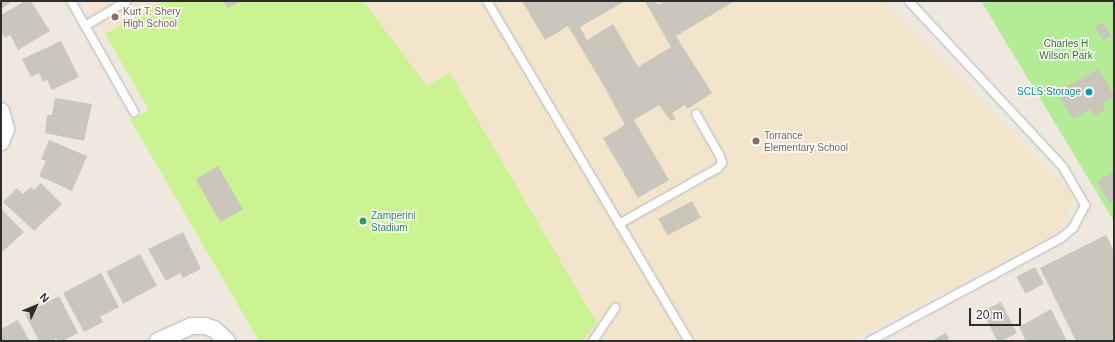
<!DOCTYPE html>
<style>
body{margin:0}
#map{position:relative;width:1115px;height:342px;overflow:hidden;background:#efe8de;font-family:Helvetica,sans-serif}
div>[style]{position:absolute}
.education>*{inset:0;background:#f2e5cc}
.green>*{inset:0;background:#b4eb96}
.pitch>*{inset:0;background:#cbf391}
.building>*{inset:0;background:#cbc6bc;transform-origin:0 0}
.roads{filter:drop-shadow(0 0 1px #b2b5c1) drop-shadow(0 0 1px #b2b5c1)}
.service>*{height:8px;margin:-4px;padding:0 4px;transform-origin:4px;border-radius:4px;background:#fff}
.minor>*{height:16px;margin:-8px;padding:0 8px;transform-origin:8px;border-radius:8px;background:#fff}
.dots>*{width:11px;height:11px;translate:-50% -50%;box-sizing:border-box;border:2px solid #fff;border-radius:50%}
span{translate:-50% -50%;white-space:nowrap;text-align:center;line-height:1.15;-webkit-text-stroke:3px #fff;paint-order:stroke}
.education-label{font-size:10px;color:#785e54}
.left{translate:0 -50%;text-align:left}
.park-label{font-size:10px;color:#297313}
.culture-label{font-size:10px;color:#0d838f}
.right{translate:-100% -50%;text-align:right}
.leisure-label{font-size:10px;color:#27864d}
.frame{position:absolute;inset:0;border:2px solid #2d2d2d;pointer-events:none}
.north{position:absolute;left:16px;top:286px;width:40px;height:40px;-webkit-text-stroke:3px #fff;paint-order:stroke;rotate:46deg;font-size:11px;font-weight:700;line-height:16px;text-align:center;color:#2d2d2d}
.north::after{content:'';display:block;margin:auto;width:14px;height:18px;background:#2d2d2d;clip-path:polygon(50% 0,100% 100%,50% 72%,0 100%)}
.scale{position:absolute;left:969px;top:308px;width:52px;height:18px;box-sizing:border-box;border:2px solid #2d2d2d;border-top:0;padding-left:5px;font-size:12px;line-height:14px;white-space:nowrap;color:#2d2d2d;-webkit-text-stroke:3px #fff;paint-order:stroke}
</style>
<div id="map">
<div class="education">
<i style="clip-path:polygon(86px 1px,163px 1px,105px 34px)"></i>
<i style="clip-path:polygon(363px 1px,883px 1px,1075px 196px,1061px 231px,850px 341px,582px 341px,597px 323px,450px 73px,427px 86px)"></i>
</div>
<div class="green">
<i style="clip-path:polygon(981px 1px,1114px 1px,1114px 222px,1108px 211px)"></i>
</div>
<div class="pitch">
<i style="clip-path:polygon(164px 1px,363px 1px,427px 86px,450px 73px,597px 323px,582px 341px,259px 341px,130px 119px,149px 110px,105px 34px)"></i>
</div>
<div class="building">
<i style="clip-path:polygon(1px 1px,10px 1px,11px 2px,1px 9px)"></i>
<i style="clip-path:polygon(25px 1px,31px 1px,50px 31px,18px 50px,10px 35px,5px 38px,1px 31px,1px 15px)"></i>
<i style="clip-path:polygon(223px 1px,240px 1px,228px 8px)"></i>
<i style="clip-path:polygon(522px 1px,625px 1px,580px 27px,587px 40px,613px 24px,638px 67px,671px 47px,645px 1px,655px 1px,658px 5px,665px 1px,735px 1px,676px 36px,712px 93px,687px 109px,685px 105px,672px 113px,676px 119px,671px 121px,659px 105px,634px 120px,669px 180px,638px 198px,603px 138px,625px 125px,604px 86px,568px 26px,545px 40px)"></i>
<i style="left:1103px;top:22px;width:16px;height:9px;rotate:60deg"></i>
<i style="clip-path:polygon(61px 41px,79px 77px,52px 90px,47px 80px,43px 82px,39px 73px,31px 77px,22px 59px)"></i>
<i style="clip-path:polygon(1099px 69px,1114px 96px,1102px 103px,1106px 109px,1094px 116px,1091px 109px,1073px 119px,1057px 92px)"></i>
<i style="clip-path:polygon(55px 98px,92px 104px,84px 141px,45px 133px,47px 115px,52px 115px)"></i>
<i style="clip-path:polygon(49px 140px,87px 156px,72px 191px,39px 176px,46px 161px,41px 159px)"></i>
<i style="left:218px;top:166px;width:50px;height:26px;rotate:60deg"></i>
<i style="clip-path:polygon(1114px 172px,1114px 201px,1109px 203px,1097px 181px)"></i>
<i style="clip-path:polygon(41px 183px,62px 204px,34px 231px,3px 202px,17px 188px,23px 194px,31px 187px,34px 190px)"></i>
<i style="left:692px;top:201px;width:19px;height:38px;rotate:62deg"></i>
<i style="clip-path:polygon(1px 209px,24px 232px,1px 253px)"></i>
<i style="clip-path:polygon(183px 232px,201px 269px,183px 278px,180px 273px,166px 281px,148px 249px)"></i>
<i style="clip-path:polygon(1106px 235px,1114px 251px,1114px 341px,1076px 341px,1040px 268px)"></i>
<i style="left:140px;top:254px;width:36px;height:38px;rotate:62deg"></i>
<i style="left:1035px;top:267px;width:19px;height:21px;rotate:62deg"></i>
<i style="clip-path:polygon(101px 273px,119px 307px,100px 317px,103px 322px,84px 332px,63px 293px)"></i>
<i style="clip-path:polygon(59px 296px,78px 333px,63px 341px,58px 341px,56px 338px,53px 341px,39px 341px,25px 314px)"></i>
<i style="left:1001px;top:302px;width:35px;height:21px;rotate:63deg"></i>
<i style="clip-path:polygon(1051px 309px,1067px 341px,1026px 341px,1019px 327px)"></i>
<i style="clip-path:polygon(18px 320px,30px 341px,1px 341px,1px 329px)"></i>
<i style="clip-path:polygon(946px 333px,950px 341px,931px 341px)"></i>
</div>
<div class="roads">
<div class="service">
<i style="left:71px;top:1px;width:128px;rotate:60.4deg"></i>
<i style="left:487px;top:1px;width:395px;rotate:59.3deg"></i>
<i style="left:85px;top:26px;width:49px;rotate:-30.8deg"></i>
<i style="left:619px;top:224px;width:114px;rotate:-29.5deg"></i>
<i style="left:718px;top:168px;width:6px;rotate:-51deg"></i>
<i style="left:722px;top:163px;width:7px;rotate:-106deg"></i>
<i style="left:720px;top:156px;width:48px;rotate:-119.7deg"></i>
<i style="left:593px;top:341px;width:40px;rotate:-56deg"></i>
<i style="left:870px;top:341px;width:217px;rotate:-28.3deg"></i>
<i style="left:1061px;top:238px;width:16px;rotate:-40deg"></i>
<i style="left:1073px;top:228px;width:26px;rotate:-62deg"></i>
<i style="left:1085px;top:205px;width:44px;rotate:-120.1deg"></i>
<i style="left:1063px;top:167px;width:226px;rotate:-132.9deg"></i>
</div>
<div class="minor">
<i style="left:1px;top:111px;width:19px;rotate:74deg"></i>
<i style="left:6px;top:129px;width:14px;rotate:111deg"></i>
<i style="left:158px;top:341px;width:36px;rotate:-24deg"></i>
<i style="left:191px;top:326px;width:14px"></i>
<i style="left:205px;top:326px;width:9px;rotate:18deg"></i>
<i style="left:214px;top:329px;width:18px;rotate:43deg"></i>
</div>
</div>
<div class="dots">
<i style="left:115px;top:17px;background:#8d6e63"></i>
<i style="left:1089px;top:92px;background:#0f9aa8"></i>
<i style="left:756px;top:141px;background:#8d6e63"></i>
<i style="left:363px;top:221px;background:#2e9e5b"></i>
</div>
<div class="education-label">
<span class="left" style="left:123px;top:17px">Kurt T. Shery<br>High School</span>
<span class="left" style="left:764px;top:141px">Torrance<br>Elementary School</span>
</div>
<div class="park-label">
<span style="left:1066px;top:49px">Charles H<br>Wilson Park</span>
</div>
<div class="culture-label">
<span class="right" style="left:1081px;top:92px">SCLS Storage</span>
</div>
<div class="leisure-label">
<span class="left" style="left:371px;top:221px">Zamperini<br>Stadium</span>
</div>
<div class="frame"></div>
<div class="north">N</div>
<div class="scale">20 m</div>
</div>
